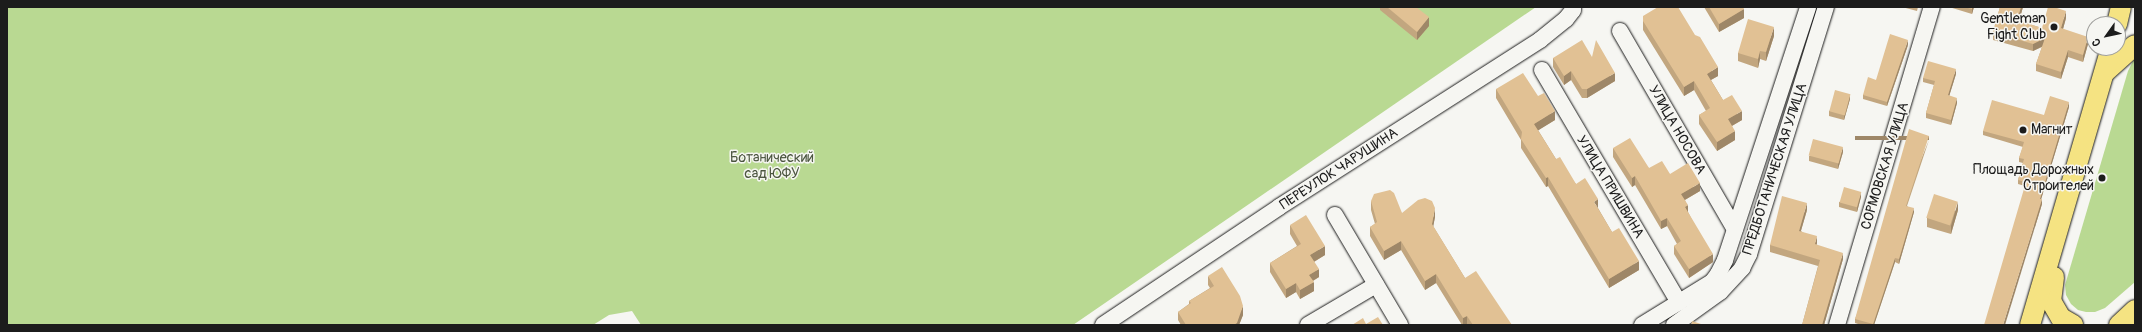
<!DOCTYPE html>
<meta charset="utf-8">
<style>
body{margin:0}
#map{position:relative;width:2142px;height:332px;overflow:hidden;background:#f6f6f2;font-family:Pangolin,sans-serif}
div>[style]{position:absolute}
.green>*{inset:0;background:#b9d992}
.roads{filter:drop-shadow(0 0 1px #1c1c1c) drop-shadow(0 0 1px #1c1c1c)}
.minor>*{height:16px;margin:-8px;padding:0 8px;transform-origin:8px;border-radius:8px;background:#f6f6f2}
.major>*{height:20px;margin:-10px;padding:0 10px;transform-origin:10px;border-radius:10px;background:#f5e382}
.wall>*{inset:0;background:#c2a67f}
.shaded-wall>*{inset:0;background:#9e8768;transform-origin:0 0}
.building>*{inset:0;background:#e1c194;transform-origin:0 0}
.dots>*{width:11px;height:11px;translate:-50% -50%;box-sizing:border-box;border:2px solid #f6f6f2;border-radius:50%}
span{translate:-50% -50%;white-space:nowrap;text-align:center;line-height:1.15;-webkit-text-stroke:3px #f6f6f2;paint-order:stroke}
.poi-label{font-size:14px;color:#1c1c1c}
.right{translate:-100% -50%;text-align:right}
.left{translate:0 -50%;text-align:left}
.street-label{font-size:14px;color:#1c1c1c}
.park-label{font-size:14px;color:#4b553f}
.frame{position:absolute;inset:0;border:8px solid #1c1c1c;pointer-events:none}
.north{position:absolute;left:2086px;top:16px;width:40px;height:40px;box-sizing:border-box;background:#f6f6f2;border:1px solid #9f9f9c;border-radius:50%;rotate:237deg;font-size:11px;font-weight:700;line-height:16px;text-align:center;color:#1c1c1c}
.north::after{content:'';display:block;margin:auto;width:14px;height:18px;background:#1c1c1c;clip-path:polygon(50% 0,100% 100%,50% 72%,0 100%)}
</style>
<div id="map">
<div class="green">
<i style="clip-path:polygon(7px 7px,1536px 7px,1073px 325px,641px 325px,632px 311px,609px 315px,593px 325px,7px 325px)"></i>
<i style="clip-path:polygon(2135px 57px,2135px 282px,2105px 308px,2095px 312px,2086px 312px,2078px 310px,2071px 304px,2066px 295px,2065px 285px,2128px 71px)"></i>
</div>
<div class="roads">
<div class="minor">
<i style="left:1620px;top:31px;width:229px;rotate:59.9deg"></i>
<i style="left:1542px;top:70px;width:270px;rotate:59.5deg"></i>
<i style="left:1335px;top:215px;width:128px;rotate:59.4deg"></i>
<i style="left:1103px;top:325px;width:212px;rotate:-33.8deg"></i>
<i style="left:1279px;top:207px;width:310px;rotate:-32.6deg"></i>
<i style="left:1540px;top:40px;width:33px;rotate:-39deg"></i>
<i style="left:1566px;top:19px;width:11px;rotate:-52deg"></i>
<i style="left:1573px;top:10px;width:3px;rotate:-90deg"></i>
<i style="left:1308px;top:325px;width:79px;rotate:-30.5deg"></i>
<i style="left:1642px;top:325px;width:82px;rotate:-31.6deg"></i>
<i style="left:1712px;top:282px;width:10px;rotate:-53deg"></i>
<i style="left:1718px;top:274px;width:16px;rotate:-63deg"></i>
<i style="left:1725px;top:260px;width:266px;rotate:-71.8deg"></i>
<i style="left:1674px;top:325px;width:57px;rotate:-35.7deg"></i>
<i style="left:1720px;top:292px;width:33px;rotate:-47deg"></i>
<i style="left:1742px;top:268px;width:16px;rotate:-63deg"></i>
<i style="left:1749px;top:254px;width:259px;rotate:-72.7deg"></i>
<i style="left:1837px;top:325px;width:332px;rotate:-73.4deg"></i>
</div>
<div class="major">
<i style="left:2117px;top:24px;width:17px;rotate:-77deg"></i>
<i style="left:2105px;top:72px;width:40px;rotate:-42deg"></i>
<i style="left:2054px;top:277px;width:24px;rotate:97deg"></i>
<i style="left:2051px;top:301px;width:20px;rotate:60deg"></i>
<i style="left:2061px;top:318px;width:14px;rotate:30deg"></i>
<i style="left:2030px;top:325px;width:289px;rotate:-73.7deg"></i>
<i style="left:2119px;top:325px;width:22px;rotate:-43deg"></i>
</div>
</div>
<div class="wall">
<i style="clip-path:polygon(1380px 7px,1416px 7px,1429px 26px,1417px 40px,1380px 10px)"></i>
<i style="clip-path:polygon(1704px 7px,1743px 7px,1744px 18px,1719px 32px)"></i>
<i style="clip-path:polygon(1902px 7px,1918px 7px,1917px 11px)"></i>
<i style="clip-path:polygon(1949px 7px,1974px 7px,1972px 14px)"></i>
<i style="clip-path:polygon(2000px 7px,2023px 7px,2019px 21px,2042px 28px,2066px 18px,2063px 29px,2088px 44px,2083px 62px,2068px 57px,2061px 79px,2036px 71px,2036px 64px,2042px 47px,2033px 51px,1993px 40px,1993px 32px)"></i>
<i style="clip-path:polygon(1643px 16px,1718px 76px,1711px 80px,1723px 100px,1742px 120px,1732px 126px,1735px 140px,1717px 151px,1699px 124px,1699px 115px,1706px 111px,1694px 90px,1684px 96px,1643px 30px)"></i>
<i style="clip-path:polygon(1774px 36px,1766px 61px,1760px 59px,1758px 68px,1738px 61px,1738px 53px)"></i>
<i style="clip-path:polygon(1908px 45px,1887px 106px,1863px 99px,1863px 95px)"></i>
<i style="clip-path:polygon(1592px 57px,1615px 81px,1587px 98px,1582px 98px,1571px 80px,1564px 85px,1553px 67px,1553px 58px)"></i>
<i style="clip-path:polygon(1956px 74px,1949px 96px,1957px 103px,1951px 125px,1926px 118px,1926px 113px,1934px 85px,1923px 82px,1923px 78px)"></i>
<i style="clip-path:polygon(1496px 89px,1538px 96px,1555px 120px,1538px 130px,1556px 159px,1576px 184px,1598px 208px,1612px 232px,1639px 270px,1609px 288px,1548px 186px,1546px 187px,1521px 148px,1521px 140px,1496px 98px)"></i>
<i style="clip-path:polygon(1850px 99px,1844px 120px,1829px 116px,1829px 111px)"></i>
<i style="clip-path:polygon(2069px 107px,2041px 199px,2042px 204px,2035px 227px,2025px 186px,2018px 184px,2018px 180px,2023px 163px,2019px 162px,2019px 158px,2023px 147px,1983px 135px,1983px 131px,2044px 115px)"></i>
<i style="clip-path:polygon(1929px 140px,1907px 206px,1914px 212px,1899px 264px,1895px 262px,1874px 325px,1861px 325px,1855px 323px,1855px 319px)"></i>
<i style="clip-path:polygon(1613px 148px,1649px 168px,1670px 174px,1700px 191px,1685px 200px,1688px 212px,1713px 262px,1689px 278px,1674px 254px,1674px 246px,1677px 244px,1667px 226px,1661px 229px,1635px 185px,1632px 187px,1613px 157px)"></i>
<i style="clip-path:polygon(1843px 152px,1838px 169px,1809px 161px,1809px 156px)"></i>
<i style="clip-path:polygon(1861px 197px,1857px 212px,1839px 207px,1839px 202px)"></i>
<i style="clip-path:polygon(1371px 201px,1402px 213px,1435px 217px,1433px 226px,1465px 278px,1512px 325px,1462px 325px,1436px 283px,1425px 290px,1401px 250px,1384px 260px,1370px 236px,1370px 227px,1375px 224px,1371px 210px)"></i>
<i style="clip-path:polygon(1807px 210px,1801px 231px,1817px 243px,1816px 245px,1843px 259px,1824px 325px,1802px 325px,1818px 266px,1770px 252px,1770px 245px)"></i>
<i style="clip-path:polygon(1958px 210px,1951px 234px,1927px 227px,1927px 218px)"></i>
<i style="clip-path:polygon(1290px 225px,1325px 255px,1314px 262px,1319px 277px,1313px 281px,1314px 291px,1300px 299px,1296px 292px,1286px 298px,1270px 272px,1270px 263px,1297px 246px,1290px 234px)"></i>
<i style="clip-path:polygon(1208px 276px,1243px 315px,1239px 325px,1181px 325px,1178px 320px,1178px 312px,1189px 304px,1189px 301px,1210px 288px,1208px 285px)"></i>
</div>
<div class="shaded-wall">
<i style="clip-path:polygon(1972px 7px,1974px 7px,1972px 14px)"></i>
<i style="clip-path:polygon(2021px 7px,2023px 7px,2017px 28px,2017px 20px)"></i>
<i style="clip-path:polygon(1744px 9px,1744px 18px,1719px 32px,1719px 24px)"></i>
<i style="clip-path:polygon(2066px 11px,2066px 18px,2061px 36px,2061px 28px)"></i>
<i style="clip-path:polygon(1429px 17px,1429px 26px,1417px 40px,1417px 32px)"></i>
<i style="clip-path:polygon(1774px 27px,1774px 36px,1766px 61px,1766px 52px)"></i>
<i style="clip-path:polygon(2088px 37px,2088px 44px,2083px 62px,2083px 55px)"></i>
<i style="clip-path:polygon(2045px 38px,2045px 45px,2033px 51px,2033px 44px)"></i>
<i style="clip-path:polygon(1908px 40px,1908px 45px,1887px 106px,1887px 102px)"></i>
<i style="clip-path:polygon(2068px 50px,2068px 57px,2061px 79px,2061px 72px)"></i>
<i style="clip-path:polygon(1760px 51px,1760px 59px,1758px 68px,1758px 59px)"></i>
<i style="clip-path:polygon(1718px 67px,1718px 76px,1707px 82px,1707px 74px)"></i>
<i style="clip-path:polygon(1956px 69px,1956px 74px,1948px 100px,1948px 95px)"></i>
<i style="clip-path:polygon(1571px 71px,1571px 80px,1564px 85px,1564px 76px)"></i>
<i style="clip-path:polygon(1615px 73px,1615px 81px,1587px 98px,1587px 89px)"></i>
<i style="clip-path:polygon(1694px 81px,1694px 90px,1684px 96px,1684px 87px)"></i>
<i style="clip-path:polygon(1850px 94px,1850px 99px,1844px 120px,1844px 115px)"></i>
<i style="clip-path:polygon(1957px 98px,1957px 103px,1951px 125px,1951px 120px)"></i>
<i style="clip-path:polygon(2069px 102px,2069px 107px,2040px 203px,2040px 199px)"></i>
<i style="clip-path:polygon(1555px 111px,1555px 120px,1534px 133px,1534px 124px)"></i>
<i style="clip-path:polygon(1742px 111px,1742px 120px,1728px 128px,1728px 119px)"></i>
<i style="clip-path:polygon(1735px 131px,1735px 140px,1717px 151px,1717px 142px)"></i>
<i style="left:1929px;top:136px;width:4px;height:74px;rotate:90deg"></i>
<i style="clip-path:polygon(1843px 147px,1843px 152px,1838px 169px,1838px 164px)"></i>
<i style="clip-path:polygon(1635px 176px,1635px 185px,1632px 187px,1632px 178px)"></i>
<i style="clip-path:polygon(1548px 177px,1548px 186px,1546px 187px,1546px 178px)"></i>
<i style="clip-path:polygon(1700px 183px,1700px 191px,1681px 202px,1681px 194px)"></i>
<i style="clip-path:polygon(1861px 192px,1861px 197px,1857px 212px,1857px 208px)"></i>
<i style="clip-path:polygon(1598px 199px,1598px 208px,1594px 202px)"></i>
<i style="clip-path:polygon(2042px 199px,2042px 204px,2035px 227px,2005px 325px,2003px 325px)"></i>
<i style="clip-path:polygon(1958px 202px,1958px 210px,1951px 234px,1951px 226px)"></i>
<i style="clip-path:polygon(1807px 203px,1807px 210px,1799px 237px,1799px 231px)"></i>
<i style="clip-path:polygon(1688px 205px,1688px 214px,1685px 207px)"></i>
<i style="clip-path:polygon(1435px 208px,1435px 217px,1432px 233px,1432px 224px)"></i>
<i style="clip-path:polygon(1914px 208px,1914px 212px,1899px 264px,1899px 259px)"></i>
<i style="clip-path:polygon(1667px 218px,1667px 226px,1661px 229px,1661px 221px)"></i>
<i style="clip-path:polygon(1817px 236px,1817px 243px,1815px 251px,1815px 244px)"></i>
<i style="clip-path:polygon(1401px 241px,1401px 250px,1384px 260px,1384px 251px)"></i>
<i style="clip-path:polygon(1325px 246px,1325px 255px,1310px 264px,1310px 255px)"></i>
<i style="clip-path:polygon(1843px 253px,1843px 259px,1824px 325px,1822px 325px)"></i>
<i style="clip-path:polygon(1713px 254px,1713px 262px,1689px 278px,1689px 269px)"></i>
<i style="clip-path:polygon(1895px 258px,1895px 262px,1874px 325px,1873px 325px)"></i>
<i style="clip-path:polygon(1639px 261px,1639px 270px,1609px 288px,1609px 279px)"></i>
<i style="clip-path:polygon(1319px 269px,1319px 277px,1309px 283px,1309px 275px)"></i>
<i style="clip-path:polygon(1436px 274px,1436px 283px,1425px 290px,1425px 281px)"></i>
<i style="clip-path:polygon(1314px 282px,1314px 291px,1300px 299px,1300px 290px)"></i>
<i style="clip-path:polygon(1296px 283px,1296px 292px,1286px 298px,1286px 289px)"></i>
<i style="clip-path:polygon(1243px 306px,1243px 315px,1239px 325px,1234px 325px)"></i>
<i style="clip-path:polygon(1467px 316px,1467px 325px,1463px 325px,1463px 318px)"></i>
</div>
<div class="building">
<i style="clip-path:polygon(1387px 7px,1416px 7px,1429px 17px,1417px 32px)"></i>
<i style="clip-path:polygon(1658px 7px,1678px 7px,1695px 35px,1700px 37px,1718px 67px,1707px 74px,1723px 100px,1732px 95px,1742px 111px,1728px 119px,1735px 131px,1717px 142px,1699px 115px,1710px 108px,1694px 81px,1684px 87px,1643px 21px,1643px 16px)"></i>
<i style="clip-path:polygon(1709px 7px,1743px 7px,1744px 9px,1719px 24px)"></i>
<i style="clip-path:polygon(1964px 7px,1972px 7px,1972px 9px)"></i>
<i style="clip-path:polygon(2000px 7px,2021px 7px,2017px 20px,2042px 28px,2048px 7px,2054px 7px,2066px 11px,2061px 28px,2088px 37px,2083px 55px,2068px 50px,2061px 72px,2036px 64px,2045px 38px,2033px 44px,1993px 32px)"></i>
<i style="clip-path:polygon(1748px 19px,1774px 27px,1766px 52px,1760px 51px,1758px 59px,1738px 53px)"></i>
<i style="clip-path:polygon(1890px 34px,1908px 40px,1887px 102px,1863px 95px,1868px 77px,1876px 80px)"></i>
<i style="clip-path:polygon(1582px 40px,1592px 57px,1596px 40px,1615px 73px,1587px 89px,1582px 89px,1571px 71px,1564px 76px,1553px 58px)"></i>
<i style="clip-path:polygon(1928px 61px,1956px 69px,1948px 95px,1957px 98px,1951px 120px,1926px 113px,1935px 81px,1923px 78px)"></i>
<i style="clip-path:polygon(1523px 73px,1538px 96px,1544px 93px,1555px 111px,1534px 124px,1556px 159px,1560px 157px,1576px 184px,1585px 178px,1598px 199px,1594px 202px,1612px 232px,1619px 228px,1639px 261px,1609px 279px,1548px 177px,1546px 178px,1521px 139px,1522px 132px,1496px 89px)"></i>
<i style="left:1835px;top:90px;width:16px;height:22px;rotate:15deg"></i>
<i style="clip-path:polygon(2050px 96px,2069px 102px,2040px 199px,2042px 199px,2035px 222px,2003px 325px,1984px 325px,2026px 182px,2018px 180px,2024px 159px,2019px 158px,2024px 142px,1983px 131px,1992px 100px,2044px 115px)"></i>
<i style="clip-path:polygon(1909px 129px,1929px 136px,1906px 206px,1914px 208px,1899px 259px,1895px 258px,1873px 324px,1855px 319px)"></i>
<i style="clip-path:polygon(1630px 138px,1649px 168px,1662px 161px,1670px 174px,1688px 163px,1700px 183px,1681px 194px,1688px 205px,1685px 207px,1713px 254px,1689px 269px,1674px 246px,1681px 241px,1667px 218px,1661px 221px,1635px 176px,1632px 178px,1613px 148px)"></i>
<i style="left:1813px;top:139px;width:31px;height:17px;rotate:15deg"></i>
<i style="left:1844px;top:187px;width:18px;height:16px;rotate:16deg"></i>
<i style="clip-path:polygon(1390px 190px,1394px 193px,1402px 213px,1418px 200px,1425px 198px,1432px 201px,1435px 208px,1432px 224px,1465px 278px,1476px 271px,1512px 325px,1473px 325px,1467px 316px,1463px 318px,1436px 274px,1425px 281px,1401px 241px,1384px 251px,1370px 227px,1377px 222px,1371px 201px,1374px 194px)"></i>
<i style="left:1934px;top:194px;width:25px;height:25px;rotate:18deg"></i>
<i style="clip-path:polygon(1782px 196px,1807px 203px,1799px 231px,1817px 236px,1815px 244px,1843px 253px,1822px 325px,1802px 325px,1820px 260px,1770px 245px)"></i>
<i style="clip-path:polygon(1306px 215px,1325px 246px,1310px 255px,1319px 269px,1309px 275px,1314px 282px,1300px 290px,1296px 283px,1286px 289px,1270px 263px,1301px 244px,1290px 225px)"></i>
<i style="clip-path:polygon(1222px 267px,1240px 296px,1243px 306px,1237px 323px,1234px 325px,1186px 325px,1178px 312px,1191px 303px,1189px 301px,1214px 286px,1208px 276px)"></i>
<i style="clip-path:polygon(1378px 317px,1383px 325px,1352px 325px,1363px 318px,1366px 324px)"></i>
<i style="clip-path:polygon(1692px 321px,1704px 325px,1691px 325px)"></i>
</div>
<div class="dots">
<i style="left:2054px;top:27px;background:#1c1c1c"></i>
<i style="left:2023px;top:130px;background:#1c1c1c"></i>
<i style="left:2102px;top:178px;background:#1c1c1c"></i>
</div>
<div class="poi-label">
<span class="right" style="left:2046px;top:27px">Gentleman<br>Fight Club</span>
<span class="left" style="left:2031px;top:130px">Магнит</span>
<span class="right" style="left:2094px;top:178px">Площадь Дорожных<br>Строителей</span>
</div>
<div class="street-label">
<span style="left:1677px;top:130px;rotate:60deg">УЛИЦА НОСОВА</span>
<span style="left:1885px;top:166px;rotate:-73deg">СОРМОВСКАЯ УЛИЦА</span>
<span style="left:1339px;top:169px;rotate:-33deg">ПЕРЕУЛОК ЧАРУШИНА</span>
<span style="left:1775px;top:169px;rotate:-72deg">ПРЕДБОТАНИЧЕСКАЯ УЛИЦА</span>
<span style="left:1610px;top:187px;rotate:59deg">УЛИЦА ПРИШВИНА</span>
</div>
<div class="park-label">
<span style="left:772px;top:166px">Ботанический<br>сад ЮФУ</span>
</div>
<div class="frame"></div>
<div class="north">С</div>
</div>
